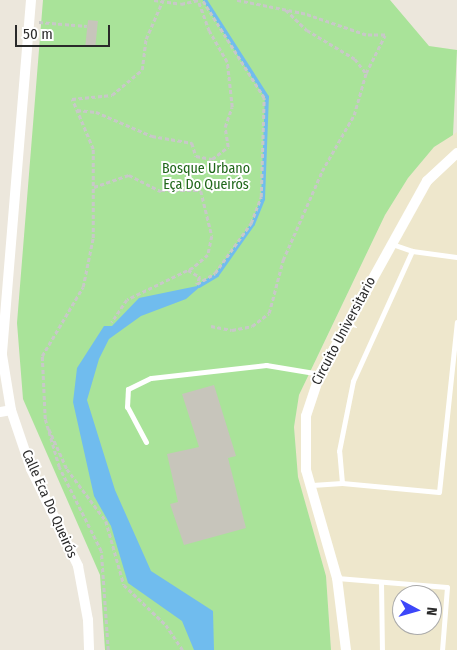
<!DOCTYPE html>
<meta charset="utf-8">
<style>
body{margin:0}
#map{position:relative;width:457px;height:650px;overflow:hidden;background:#ece7dc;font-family:"Fira Sans Condensed",sans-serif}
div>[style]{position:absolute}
.education>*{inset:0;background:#eee7cc}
.green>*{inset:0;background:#a9e399}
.water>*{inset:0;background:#70bcee}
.stream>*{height:4px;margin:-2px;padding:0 2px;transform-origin:2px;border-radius:2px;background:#70bcee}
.building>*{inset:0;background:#c7c5bb;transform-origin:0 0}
.path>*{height:2.5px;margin-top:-1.25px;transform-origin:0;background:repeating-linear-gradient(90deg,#c8c8c8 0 4px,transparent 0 6.5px)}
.service>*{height:5px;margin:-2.5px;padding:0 2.5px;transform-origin:2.5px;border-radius:2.5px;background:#fff}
.minor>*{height:10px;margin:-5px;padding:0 5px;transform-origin:5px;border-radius:5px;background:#fff}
span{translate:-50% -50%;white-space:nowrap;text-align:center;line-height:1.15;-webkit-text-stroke:4px #fff;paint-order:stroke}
.park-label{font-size:14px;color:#20671a}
.street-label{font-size:14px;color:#2a2a2a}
.north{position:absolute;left:392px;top:585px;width:50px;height:50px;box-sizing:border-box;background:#fff;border:1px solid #aaa;border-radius:50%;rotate:96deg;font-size:14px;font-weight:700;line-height:20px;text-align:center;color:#2a2a2a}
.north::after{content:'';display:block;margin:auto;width:18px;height:22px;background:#3d47f9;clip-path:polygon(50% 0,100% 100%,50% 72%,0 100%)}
.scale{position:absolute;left:15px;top:25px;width:95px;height:22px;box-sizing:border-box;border:2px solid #2a2a2a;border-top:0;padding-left:6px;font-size:15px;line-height:18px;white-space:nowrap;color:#2a2a2a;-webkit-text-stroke:4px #fff;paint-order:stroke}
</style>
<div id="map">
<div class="education">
<i style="clip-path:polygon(evenodd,457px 132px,457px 650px,331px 650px,326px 576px,298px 478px,294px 427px,299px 395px,385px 215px,408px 178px,434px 147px,457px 132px,402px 595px,432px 595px,432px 625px,402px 625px,402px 595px)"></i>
</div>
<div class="green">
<i style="clip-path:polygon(43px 0,390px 0,429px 46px,457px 50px,453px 135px,434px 147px,408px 178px,385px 215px,299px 395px,294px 427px,298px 477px,326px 576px,331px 650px,105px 650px,100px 575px,23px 399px,17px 323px)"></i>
</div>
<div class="water">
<i style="clip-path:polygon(202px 285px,186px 299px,141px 316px,109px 339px,99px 359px,87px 400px,115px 490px,151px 571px,213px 611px,214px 650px,194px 650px,182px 621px,128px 583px,111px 526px,94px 496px,73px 402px,77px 368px,104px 326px,112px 326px,139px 298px)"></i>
</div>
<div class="stream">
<i style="left:199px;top:286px;width:21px;rotate:-31deg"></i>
<i style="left:217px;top:275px;width:62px;rotate:-54.8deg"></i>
<i style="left:253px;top:224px;width:27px;rotate:-68deg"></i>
<i style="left:263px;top:199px;width:102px;rotate:-87.8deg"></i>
<i style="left:267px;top:97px;width:115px;rotate:-122.6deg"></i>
</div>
<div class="building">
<i style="left:88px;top:20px;width:10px;height:26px;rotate:6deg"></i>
<i style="clip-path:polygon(214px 385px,236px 456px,228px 458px,246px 528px,184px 545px,170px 504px,178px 502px,167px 454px,199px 447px,182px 394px)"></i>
</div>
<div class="path">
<i style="left:154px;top:0;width:27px;rotate:8deg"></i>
<i style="left:181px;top:4px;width:18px;rotate:-13deg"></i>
<i style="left:286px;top:10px;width:29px;rotate:44deg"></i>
<i style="left:307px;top:30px;width:56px;rotate:31.1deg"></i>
<i style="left:355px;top:59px;width:18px;rotate:52deg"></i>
<i style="left:39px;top:22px;width:48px;rotate:4.8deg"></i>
<i style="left:77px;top:110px;width:19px;rotate:6deg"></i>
<i style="left:96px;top:112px;width:61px;rotate:23.2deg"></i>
<i style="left:152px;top:136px;width:41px;rotate:9.9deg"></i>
<i style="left:192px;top:143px;width:14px;rotate:73deg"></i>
<i style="left:196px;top:156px;width:16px;rotate:11deg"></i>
<i style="left:212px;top:159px;width:20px;rotate:-37deg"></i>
<i style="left:228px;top:147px;width:20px;rotate:-99deg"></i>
<i style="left:225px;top:127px;width:21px;rotate:-71deg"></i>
<i style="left:232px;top:107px;width:45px;rotate:-96.3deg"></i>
<i style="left:227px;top:62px;width:36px;rotate:-120deg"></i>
<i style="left:209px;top:31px;width:33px;rotate:-110deg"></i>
<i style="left:94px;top:187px;width:37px;rotate:-19deg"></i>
<i style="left:129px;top:175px;width:36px;rotate:27deg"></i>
<i style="left:161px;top:191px;width:40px"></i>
<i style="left:201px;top:191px;width:46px;rotate:76.3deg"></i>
<i style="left:212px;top:236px;width:19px;rotate:102deg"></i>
<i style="left:208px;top:255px;width:20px;rotate:139deg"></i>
<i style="left:193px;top:268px;width:73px;rotate:154.1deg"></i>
<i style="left:127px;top:300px;width:27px;rotate:124deg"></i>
<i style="left:188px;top:270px;width:14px;rotate:30deg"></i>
<i style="left:200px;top:277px;width:8px;rotate:113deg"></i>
<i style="left:197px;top:284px;width:21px;rotate:-31deg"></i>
<i style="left:215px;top:273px;width:62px;rotate:-54.2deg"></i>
<i style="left:251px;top:223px;width:28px;rotate:-69deg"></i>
<i style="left:261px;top:197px;width:99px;rotate:-88.3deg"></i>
<i style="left:264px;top:98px;width:116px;rotate:-122.3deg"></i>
<i style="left:211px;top:326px;width:21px;rotate:11deg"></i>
<i style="left:232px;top:330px;width:20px;rotate:-11deg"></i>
<i style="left:252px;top:326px;width:21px;rotate:-37deg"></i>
<i style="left:269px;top:313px;width:55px;rotate:-75.2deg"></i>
<i style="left:283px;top:260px;width:97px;rotate:-66.3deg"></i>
<i style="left:322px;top:171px;width:64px;rotate:-60.3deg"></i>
<i style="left:354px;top:115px;width:44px;rotate:-74.1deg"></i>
<i style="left:366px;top:73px;width:42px;rotate:-63.4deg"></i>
<i style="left:385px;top:35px;width:19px;rotate:180deg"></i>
<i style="left:366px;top:35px;width:65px;rotate:-161deg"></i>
<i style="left:305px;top:14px;width:71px;rotate:-168.7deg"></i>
<i style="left:49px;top:429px;width:44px;rotate:65.8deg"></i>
<i style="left:67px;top:469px;width:65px;rotate:53.1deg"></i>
<i style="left:106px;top:521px;width:66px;rotate:74.3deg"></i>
<i style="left:124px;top:585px;width:58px;rotate:43.6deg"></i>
<i style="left:166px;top:625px;width:30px;rotate:56deg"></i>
<i style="left:108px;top:650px;width:99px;rotate:-94deg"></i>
<i style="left:101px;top:551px;width:94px;rotate:-116.6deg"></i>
<i style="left:59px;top:467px;width:50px;rotate:-106.3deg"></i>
<i style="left:45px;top:419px;width:63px;rotate:-92.7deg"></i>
<i style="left:42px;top:356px;width:80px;rotate:-59.3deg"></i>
<i style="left:83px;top:287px;width:50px;rotate:-78.5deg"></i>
<i style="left:93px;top:238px;width:89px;rotate:-90deg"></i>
<i style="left:93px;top:149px;width:54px;rotate:-112.8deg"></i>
<i style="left:72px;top:99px;width:40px;rotate:-5.7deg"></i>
<i style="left:112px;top:95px;width:39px;rotate:-40deg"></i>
<i style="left:142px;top:70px;width:31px;rotate:-83deg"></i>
<i style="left:146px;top:39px;width:40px;rotate:-66.6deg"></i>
</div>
<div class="service">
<i style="left:392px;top:244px;width:21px;rotate:19deg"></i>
<i style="left:146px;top:442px;width:40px;rotate:-118deg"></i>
<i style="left:127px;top:407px;width:18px;rotate:-87deg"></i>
<i style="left:128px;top:389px;width:25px;rotate:-26deg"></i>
<i style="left:151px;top:378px;width:116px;rotate:-6.4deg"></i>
<i style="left:266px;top:365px;width:55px;rotate:9.5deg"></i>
<i style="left:342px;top:483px;width:32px;rotate:-95deg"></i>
<i style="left:339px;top:451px;width:71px;rotate:-78.7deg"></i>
<i style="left:353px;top:381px;width:143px;rotate:-65.6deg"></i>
<i style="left:412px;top:251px;width:45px;rotate:7.6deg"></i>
<i style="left:312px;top:485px;width:30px;rotate:-4deg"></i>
<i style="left:342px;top:483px;width:97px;rotate:5.3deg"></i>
<i style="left:439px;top:492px;width:171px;rotate:-84deg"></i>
<i style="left:337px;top:578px;width:110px;rotate:4.7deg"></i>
<i style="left:447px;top:587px;width:63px;rotate:94.5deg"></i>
<i style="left:381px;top:582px;width:68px;rotate:89.2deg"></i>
</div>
<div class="minor">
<i style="left:31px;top:0;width:356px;rotate:94.7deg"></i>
<i style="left:2px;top:355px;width:56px;rotate:80.7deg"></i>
<i style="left:11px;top:410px;width:62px;rotate:71.3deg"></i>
<i style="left:31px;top:469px;width:108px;rotate:64.1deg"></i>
<i style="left:78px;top:566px;width:55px;rotate:79.5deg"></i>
<i style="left:88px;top:620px;width:30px;rotate:88deg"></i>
<i style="left:0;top:412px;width:11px;rotate:-10deg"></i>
<i style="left:346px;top:650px;width:73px;rotate:-97.1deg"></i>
<i style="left:337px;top:578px;width:112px;rotate:-106deg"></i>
<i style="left:306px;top:470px;width:54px;rotate:-90deg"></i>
<i style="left:306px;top:416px;width:44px;rotate:-71.6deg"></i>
<i style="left:320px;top:374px;width:221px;rotate:-61deg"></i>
<i style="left:427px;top:181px;width:41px;rotate:-43deg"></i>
</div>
<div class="park-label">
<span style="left:206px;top:177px">Bosque Urbano<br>Eça Do Queirós</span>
</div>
<div class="street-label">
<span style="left:344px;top:331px;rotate:-62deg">Circuito Universitario</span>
<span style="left:49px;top:504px;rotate:66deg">Calle Eca Do Queirós</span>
</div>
<div class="north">N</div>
<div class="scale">50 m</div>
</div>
